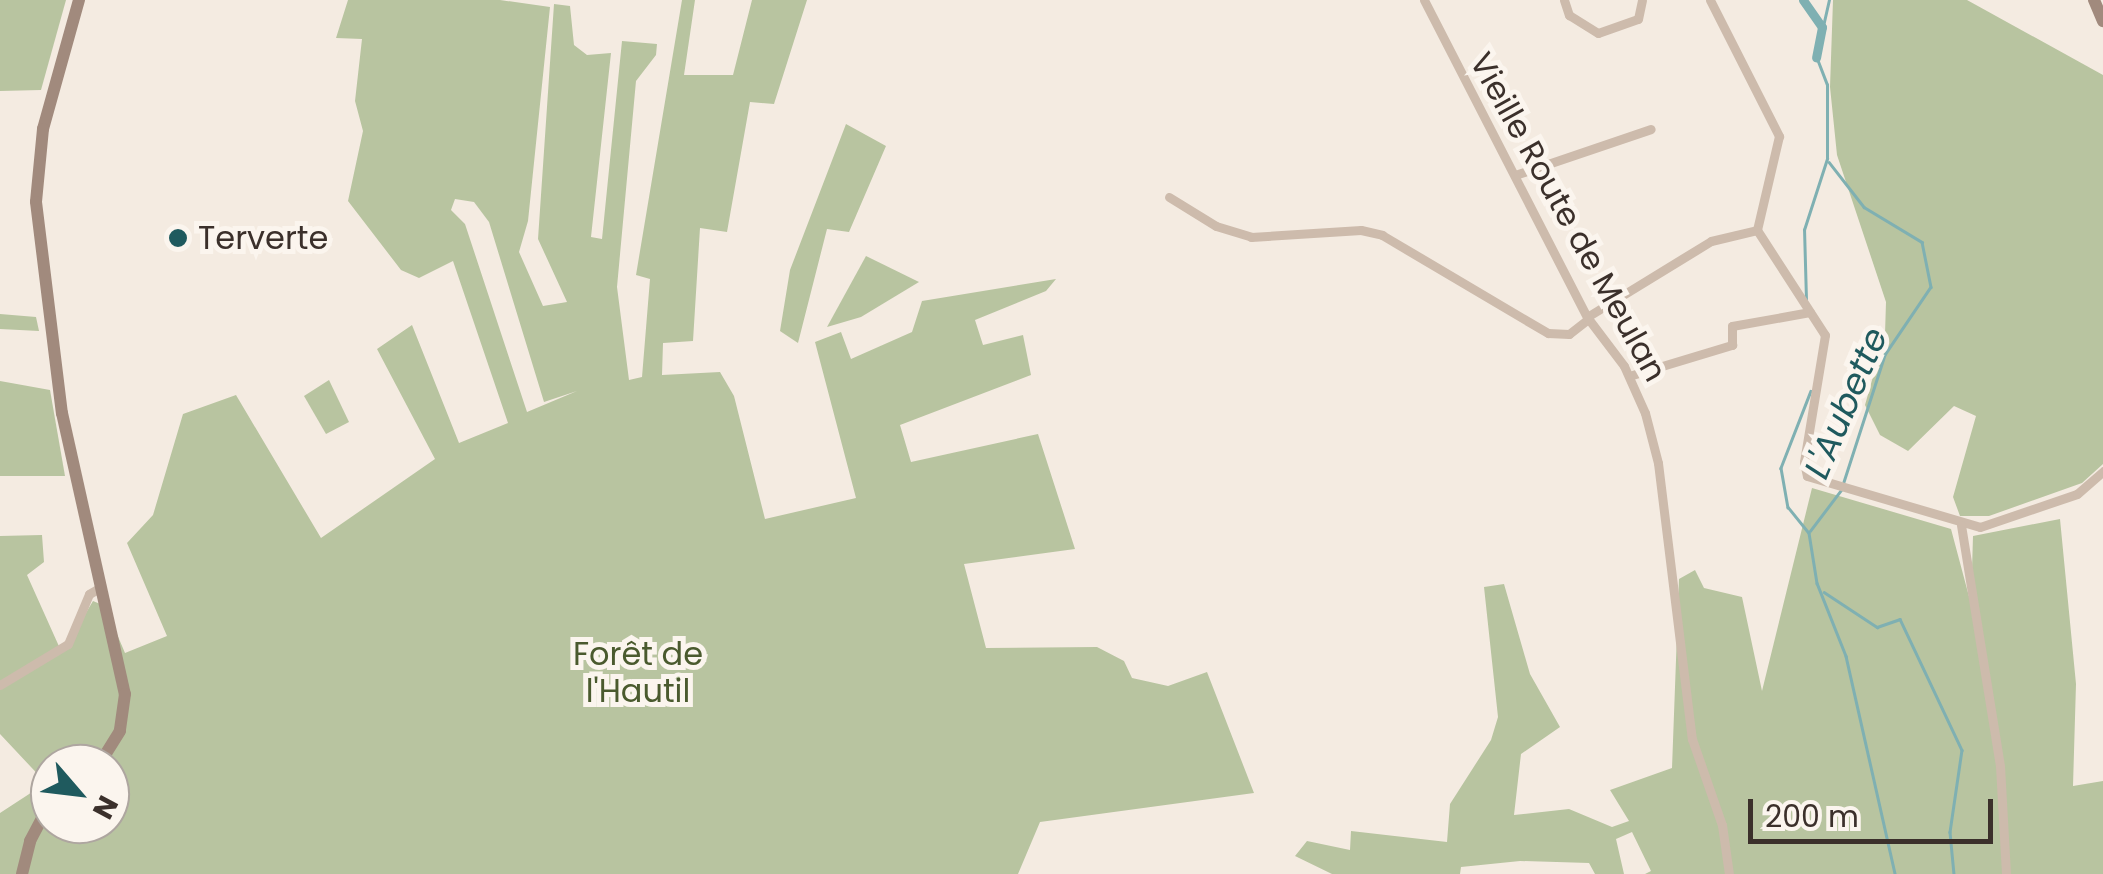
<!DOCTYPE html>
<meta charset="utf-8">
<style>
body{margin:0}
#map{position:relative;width:2103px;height:874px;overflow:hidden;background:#f4ebe1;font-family:Poppins,sans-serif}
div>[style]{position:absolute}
.green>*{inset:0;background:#b8c4a0}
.stream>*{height:2.5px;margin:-1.25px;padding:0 1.25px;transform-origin:1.25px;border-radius:1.25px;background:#7fb0b2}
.canal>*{height:9px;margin:-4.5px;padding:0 4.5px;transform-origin:4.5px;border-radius:4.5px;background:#7fb0b2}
.street>*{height:9px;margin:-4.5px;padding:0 4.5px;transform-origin:4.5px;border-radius:4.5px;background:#cdbbac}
.secondary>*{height:12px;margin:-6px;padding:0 6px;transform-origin:6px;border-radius:6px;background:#a18a7d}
.dots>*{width:28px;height:28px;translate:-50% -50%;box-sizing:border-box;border:5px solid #fbf5ee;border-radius:50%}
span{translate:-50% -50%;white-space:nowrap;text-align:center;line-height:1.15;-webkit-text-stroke:10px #fbf5ee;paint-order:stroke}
.street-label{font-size:32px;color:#3b302b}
.poi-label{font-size:32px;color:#3b302b}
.left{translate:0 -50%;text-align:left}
.park-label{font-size:32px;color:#4a5a2e}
.water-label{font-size:35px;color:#1f5a5e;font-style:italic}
.north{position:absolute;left:30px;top:744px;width:100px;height:100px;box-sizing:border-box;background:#fbf5ee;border:2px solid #aea6a0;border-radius:50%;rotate:118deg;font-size:28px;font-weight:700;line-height:40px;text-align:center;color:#3b302b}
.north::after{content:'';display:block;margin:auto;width:35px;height:45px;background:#1f5a5e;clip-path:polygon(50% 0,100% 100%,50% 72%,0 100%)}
.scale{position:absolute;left:1748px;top:799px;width:245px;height:45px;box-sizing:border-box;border:5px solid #3b302b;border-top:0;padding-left:12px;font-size:30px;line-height:35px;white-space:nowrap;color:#3b302b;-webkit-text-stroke:8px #fbf5ee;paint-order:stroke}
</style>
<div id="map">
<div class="green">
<i style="clip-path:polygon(0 0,66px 0,41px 90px,0 91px)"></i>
<i style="clip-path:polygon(evenodd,348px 0,500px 0,550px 7px,528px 221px,519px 252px,543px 306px,567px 302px,538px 239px,554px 4px,570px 6px,574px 45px,587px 55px,611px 53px,591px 237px,602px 239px,622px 41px,657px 44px,656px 55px,636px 81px,617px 287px,629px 380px,642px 377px,650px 279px,636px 275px,682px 0,695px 0,684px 75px,733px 75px,752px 0,807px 0,774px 104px,750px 102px,727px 232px,700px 228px,693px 341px,663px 343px,662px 375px,720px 372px,734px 396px,765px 519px,856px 498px,815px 342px,841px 332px,851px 359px,912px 332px,922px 301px,1056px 279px,1046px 291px,975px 320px,983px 345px,1023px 335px,1031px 375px,900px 425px,911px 462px,1038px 434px,1075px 549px,964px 564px,986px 648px,1097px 647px,1124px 661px,1132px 678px,1168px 686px,1207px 672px,1254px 793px,1040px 822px,1018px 874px,0 874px,0 813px,46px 783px,0 734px,0 536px,42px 535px,44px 562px,27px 575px,62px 653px,93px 601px,105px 606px,125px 653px,167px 636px,127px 543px,153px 515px,183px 414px,236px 395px,321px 538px,435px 459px,377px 349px,412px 325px,459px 443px,508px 423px,453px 261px,419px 278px,401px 270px,348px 201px,363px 131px,355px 101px,362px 39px,336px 38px,348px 0,455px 199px,474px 202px,489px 222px,544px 402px,577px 391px,527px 412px,465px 224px,451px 210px,455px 199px,348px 0,50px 764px,110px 764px,110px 824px,50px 824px,50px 764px)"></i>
<i style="clip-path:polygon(1833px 0,1967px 0,2103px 75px,2103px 464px,2082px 483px,1989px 516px,1960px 516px,1953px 497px,1976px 416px,1954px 406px,1908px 451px,1880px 435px,1865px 405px,1885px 334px,1886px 302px,1837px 155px,1830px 87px)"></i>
<i style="clip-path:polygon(846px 124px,886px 146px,849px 232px,827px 229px,798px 343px,780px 331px,790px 270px)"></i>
<i style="clip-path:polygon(866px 256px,919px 282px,861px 317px,827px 327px)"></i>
<i style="clip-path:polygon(0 314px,36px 317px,39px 331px,0 329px)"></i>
<i style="clip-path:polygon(329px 380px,349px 422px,326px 434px,304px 396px)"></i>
<i style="clip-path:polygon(0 381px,50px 390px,65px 476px,0 476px)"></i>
<i style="clip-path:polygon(1812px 488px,1951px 529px,1971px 604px,1973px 536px,2060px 519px,2076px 684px,2073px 786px,2103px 781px,2103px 874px,1645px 874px,1651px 871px,1632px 832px,1616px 839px,1624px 874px,1595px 874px,1589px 863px,1520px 861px,1461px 867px,1460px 874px,1332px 874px,1295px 856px,1307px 841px,1350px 850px,1351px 831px,1447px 842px,1450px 804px,1491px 740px,1498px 717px,1484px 587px,1504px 584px,1530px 674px,1560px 727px,1521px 754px,1514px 815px,1569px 809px,1612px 827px,1629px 821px,1610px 790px,1672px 768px,1679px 579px,1695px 570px,1704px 588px,1742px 597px,1762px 691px)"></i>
</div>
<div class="stream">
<i style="left:1829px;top:162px;width:57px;rotate:52.1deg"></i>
<i style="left:1864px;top:207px;width:68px;rotate:31.1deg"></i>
<i style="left:1922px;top:242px;width:46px;rotate:78.7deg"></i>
<i style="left:1931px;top:287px;width:82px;rotate:124.1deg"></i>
<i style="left:1885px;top:355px;width:133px;rotate:107.9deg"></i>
<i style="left:1806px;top:300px;width:70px;rotate:-91.6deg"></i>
<i style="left:1804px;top:230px;width:75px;rotate:-72.1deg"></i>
<i style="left:1827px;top:159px;width:74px;rotate:-90deg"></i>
<i style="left:1827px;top:85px;width:30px;rotate:-111deg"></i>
<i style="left:1816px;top:57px;width:58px;rotate:-77.2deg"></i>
<i style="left:1811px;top:391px;width:83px;rotate:111.3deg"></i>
<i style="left:1781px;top:468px;width:40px;rotate:80deg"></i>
<i style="left:1788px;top:507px;width:33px;rotate:51deg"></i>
<i style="left:1809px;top:533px;width:51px;rotate:80.9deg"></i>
<i style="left:1817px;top:583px;width:79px;rotate:68.3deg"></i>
<i style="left:1846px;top:656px;width:223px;rotate:77.3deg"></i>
<i style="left:1810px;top:531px;width:51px;rotate:-52.9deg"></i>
<i style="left:1824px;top:592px;width:64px;rotate:33.4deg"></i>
<i style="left:1877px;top:627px;width:24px;rotate:-19deg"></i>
<i style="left:1900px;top:619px;width:145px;rotate:64.7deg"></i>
<i style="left:1962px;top:750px;width:83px;rotate:98.3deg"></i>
<i style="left:1950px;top:832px;width:42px;rotate:84.6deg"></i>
</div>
<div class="canal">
<i style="left:1803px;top:0;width:33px;rotate:55deg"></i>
<i style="left:1822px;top:27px;width:31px;rotate:101deg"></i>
</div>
<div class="street">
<i style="left:1424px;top:0;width:356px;rotate:62.8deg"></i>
<i style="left:1587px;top:317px;width:61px;rotate:52.9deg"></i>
<i style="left:1624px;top:366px;width:51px;rotate:65.9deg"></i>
<i style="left:1645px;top:413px;width:52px;rotate:75.4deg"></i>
<i style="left:1658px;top:463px;width:278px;rotate:83deg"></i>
<i style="left:1692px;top:739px;width:91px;rotate:70.8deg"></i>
<i style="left:1722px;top:825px;width:49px;rotate:81.9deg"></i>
<i style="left:1564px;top:0;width:16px;rotate:72deg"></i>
<i style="left:1569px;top:15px;width:34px;rotate:32deg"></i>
<i style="left:1598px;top:33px;width:42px;rotate:-19.3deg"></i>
<i style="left:1638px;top:19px;width:19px;rotate:-78deg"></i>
<i style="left:1710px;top:0;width:153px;rotate:63.1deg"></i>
<i style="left:1779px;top:136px;width:97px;rotate:103.2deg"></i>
<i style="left:1757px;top:230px;width:125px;rotate:57.1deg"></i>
<i style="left:1825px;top:335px;width:129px;rotate:99.4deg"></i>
<i style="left:1804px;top:462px;width:14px;rotate:78deg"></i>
<i style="left:1807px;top:476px;width:180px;rotate:16.4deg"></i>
<i style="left:1980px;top:527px;width:102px;rotate:-18.8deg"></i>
<i style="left:2077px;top:494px;width:35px;rotate:-41deg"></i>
<i style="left:1518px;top:174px;width:140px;rotate:-18.7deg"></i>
<i style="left:1169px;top:197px;width:55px;rotate:31.7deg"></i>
<i style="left:1216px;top:226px;width:37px;rotate:17deg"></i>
<i style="left:1251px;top:237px;width:110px;rotate:-3.6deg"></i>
<i style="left:1361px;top:230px;width:22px;rotate:13deg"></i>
<i style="left:1382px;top:235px;width:193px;rotate:30.6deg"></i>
<i style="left:1548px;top:333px;width:21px;rotate:3deg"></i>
<i style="left:1569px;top:334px;width:24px;rotate:-38deg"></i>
<i style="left:1587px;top:317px;width:145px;rotate:-31.5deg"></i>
<i style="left:1711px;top:241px;width:47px;rotate:-13.4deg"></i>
<i style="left:1629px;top:376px;width:108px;rotate:-16.8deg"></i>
<i style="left:1732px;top:345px;width:19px;rotate:-90deg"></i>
<i style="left:1732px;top:326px;width:79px;rotate:-10.2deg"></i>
<i style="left:1961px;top:525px;width:244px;rotate:80.8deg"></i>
<i style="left:2000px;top:766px;width:108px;rotate:86.8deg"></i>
<i style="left:0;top:685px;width:79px;rotate:-31.1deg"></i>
<i style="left:68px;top:644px;width:54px;rotate:-67.2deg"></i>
<i style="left:89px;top:594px;width:14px;rotate:-30deg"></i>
</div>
<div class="secondary">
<i style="left:79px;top:0;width:134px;rotate:105.6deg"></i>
<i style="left:43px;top:129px;width:73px;rotate:95.5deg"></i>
<i style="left:36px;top:202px;width:213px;rotate:83deg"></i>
<i style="left:62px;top:413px;width:288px;rotate:77.4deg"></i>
<i style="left:125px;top:694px;width:37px;rotate:98deg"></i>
<i style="left:120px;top:731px;width:39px;rotate:122deg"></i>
<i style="left:2094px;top:0;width:23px;rotate:67deg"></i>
<i style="left:22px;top:874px;width:34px;rotate:-76deg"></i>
<i style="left:30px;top:841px;width:43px;rotate:-62.2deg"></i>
</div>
<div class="dots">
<i style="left:178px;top:238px;background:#1f5a5e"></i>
</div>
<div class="street-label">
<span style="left:1568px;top:217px;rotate:61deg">Vieille Route de Meulan</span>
</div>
<div class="poi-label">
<span class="left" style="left:198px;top:238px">Terverte</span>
</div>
<div class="park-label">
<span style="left:638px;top:673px">Forêt de<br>l'Hautil</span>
</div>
<div class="water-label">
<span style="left:1846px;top:403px;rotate:-67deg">L'Aubette</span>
</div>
<div class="north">N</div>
<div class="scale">200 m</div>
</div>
